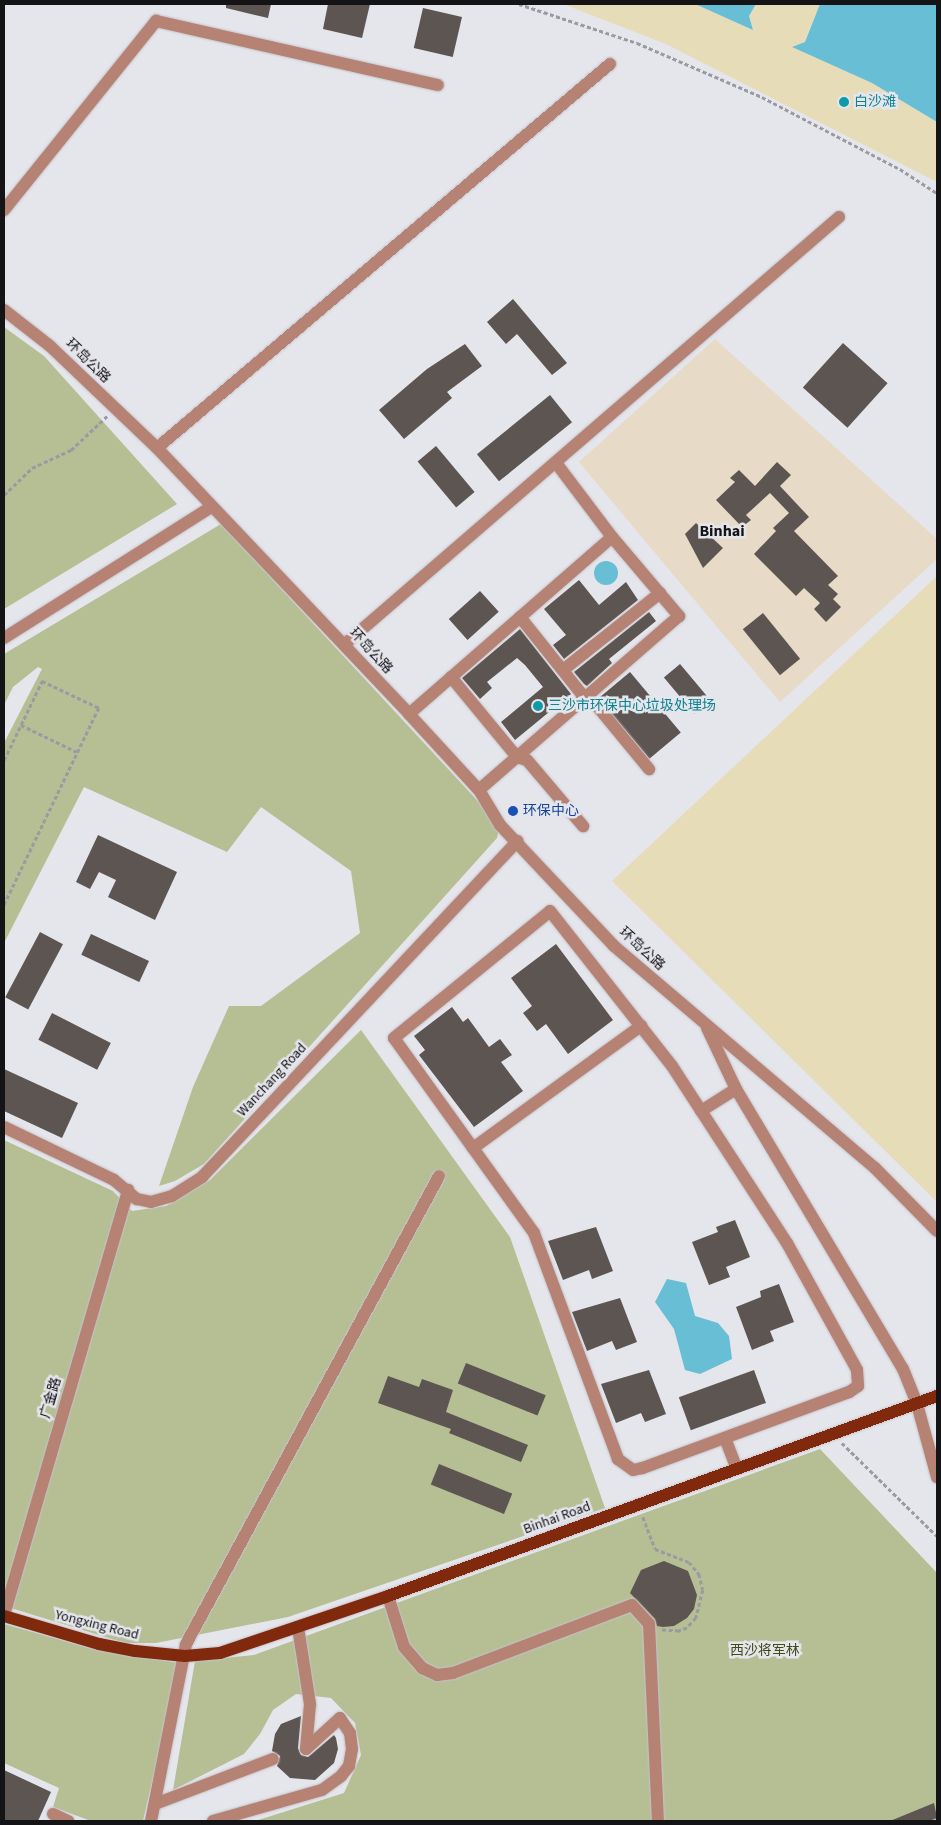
<!DOCTYPE html>
<meta charset="utf-8">
<style>
body{margin:0}
#map{position:relative;width:941px;height:1825px;overflow:hidden;background:#e5e5ec;font-family:"Source Sans 3","Noto Sans SC",sans-serif}
div>[style]{position:absolute}
.industrial>*{inset:0;background:#e7dac6}
.green>*{inset:0;background:#b6be94}
.sand>*{inset:0;background:#e6dcb7}
.water>*{inset:0;background:#68bed5}
.round{border-radius:50%}
.building>*{inset:0;background:#5c5551;transform-origin:0 0}
.path>*{height:2.5px;margin-top:-1.25px;transform-origin:0;background:repeating-linear-gradient(90deg,#9a9aa0 0 4px,transparent 0 6.5px)}
.roads{filter:drop-shadow(0 0 1px #c4c3ca) drop-shadow(0 0 1px #c4c3ca)}
.minor>*{height:12px;margin:-6px;padding:0 6px;transform-origin:6px;border-radius:6px;background:#b58273}
.major>*{height:12px;margin:-6px;padding:0 6px;transform-origin:6px;border-radius:6px;background:#81290c}
.dots>*{width:14px;height:14px;translate:-50% -50%;box-sizing:border-box;border:2px solid #e5e5ec;border-radius:50%}
span{translate:-50% -50%;white-space:nowrap;text-align:center;line-height:1.15;-webkit-text-stroke:5px #e5e5ec;paint-order:stroke}
.culture-label{font-size:14px;color:#0d838f}
.left{translate:0 -50%;text-align:left}
.street-label{font-size:14px;color:#141316}
.transit-label{font-size:14px;color:#164399}
.park-label{font-size:14px;color:#434917}
.quarter-label{font-size:16px;color:#141316;font-weight:700}
.frame{position:absolute;inset:0;border:5px solid #141316;pointer-events:none}
</style>
<div id="map">
<div class="industrial">
<i style="clip-path:polygon(715px 339px,937px 539px,937px 559px,780px 702px,579px 462px)"></i>
</div>
<div class="green">
<i style="clip-path:polygon(4px 327px,44px 356px,177px 504px,4px 609px)"></i>
<i style="clip-path:polygon(221px 524px,500px 825px,497px 838px,204px 1164px,175px 1181px,159px 1186px,193px 1087px,229px 1006px,261px 1006px,360px 933px,351px 871px,261px 807px,227px 852px,84px 787px,4px 943px,4px 743px,42px 669px,38px 667px,13px 687px,4px 705px,4px 654px)"></i>
<i style="clip-path:polygon(361px 1030px,510px 1237px,605px 1508px,288px 1617px,156px 1643px,125px 1643px,4px 1606px,4px 1140px,113px 1191px,132px 1211px,166px 1206px,210px 1180px)"></i>
<i style="clip-path:polygon(820px 1449px,937px 1573px,937px 1821px,255px 1821px,344px 1793px,361px 1755px,355px 1723px,331px 1698px,296px 1694px,273px 1710px,260px 1734px,244px 1754px,173px 1790px,195px 1661px,254px 1655px)"></i>
<i style="clip-path:polygon(4px 1624px,97px 1650px,180px 1663px,143px 1821px,91px 1821px,53px 1807px,59px 1788px,4px 1763px)"></i>
</div>
<div class="sand">
<i style="clip-path:polygon(563px 4px,695px 4px,753px 30px,749px 16px,756px 4px,820px 4px,805px 42px,792px 47px,872px 83px,937px 122px,937px 182px,666px 44px)"></i>
<i style="clip-path:polygon(937px 576px,937px 1202px,612px 881px)"></i>
</div>
<div class="water">
<i style="clip-path:polygon(695px 4px,756px 4px,749px 16px,753px 30px)"></i>
<i style="clip-path:polygon(820px 4px,937px 4px,937px 122px,872px 83px,792px 47px,805px 42px)"></i>
<i class="round" style="left:594px;top:561px;width:24px;height:24px"></i>
<i style="clip-path:polygon(667px 1279px,686px 1283px,695px 1316px,718px 1323px,729px 1336px,732px 1359px,700px 1374px,685px 1370px,674px 1329px,655px 1302px)"></i>
</div>
<div class="building">
<i style="clip-path:polygon(226px 4px,271px 4px,268px 18px,226px 8px)"></i>
<i style="clip-path:polygon(328px 4px,370px 4px,362px 38px,323px 29px)"></i>
<i style="left:423px;top:8px;width:40px;height:41px;rotate:13deg"></i>
<i style="clip-path:polygon(513px 299px,567px 363px,552px 375px,517px 334px,506px 344px,487px 322px)"></i>
<i style="left:843px;top:343px;width:60px;height:60px;rotate:42deg"></i>
<i style="clip-path:polygon(465px 344px,482px 366px,447px 392px,452px 398px,404px 439px,379px 410px,427px 369px)"></i>
<i style="left:550px;top:395px;width:35px;height:94px;rotate:51deg"></i>
<i style="left:436px;top:446px;width:60px;height:24px;rotate:50deg"></i>
<i style="clip-path:polygon(777px 462px,791px 475px,780px 486px,809px 517px,794px 531px,838px 576px,828px 585px,838px 594px,833px 599px,841px 607px,826px 622px,814px 609px,820px 603px,804px 588px,796px 596px,754px 554px,776px 531px,773px 528px,789px 513px,770px 493px,746px 515px,751px 520px,742px 527px,716px 500px,735px 482px,730px 478px,739px 470px,755px 486px)"></i>
<i style="clip-path:polygon(696px 523px,723px 548px,703px 568px,685px 534px)"></i>
<i style="clip-path:polygon(579px 580px,599px 605px,626px 582px,638px 600px,564px 659px,553px 645px,566px 635px,544px 609px)"></i>
<i style="left:480px;top:591px;width:28px;height:42px;rotate:48deg"></i>
<i style="clip-path:polygon(649px 612px,656px 621px,609px 659px,612px 663px,587px 686px,584px 684px,574px 672px)"></i>
<i style="left:763px;top:613px;width:59px;height:26px;rotate:51deg"></i>
<i style="clip-path:polygon(520px 629px,571px 694px,515px 740px,501px 722px,543px 687px,525px 665px,517px 658px,487px 682px,492px 688px,480px 699px,462px 678px)"></i>
<i style="left:680px;top:664px;width:47px;height:21px;rotate:50deg"></i>
<i style="left:630px;top:672px;width:79px;height:41px;rotate:50deg"></i>
<i style="clip-path:polygon(98px 835px,177px 872px,155px 920px,108px 897px,116px 880px,99px 872px,90px 889px,76px 882px)"></i>
<i style="left:40px;top:932px;width:26px;height:74px;rotate:28deg"></i>
<i style="left:91px;top:934px;width:64px;height:23px;rotate:25deg"></i>
<i style="clip-path:polygon(556px 944px,613px 1020px,568px 1054px,546px 1024px,537px 1031px,523px 1013px,532px 1006px,511px 978px)"></i>
<i style="clip-path:polygon(452px 1007px,463px 1022px,468px 1018px,489px 1047px,500px 1039px,512px 1055px,501px 1062px,523px 1091px,474px 1127px,419px 1055px,425px 1050px,414px 1036px)"></i>
<i style="left:52px;top:1013px;width:66px;height:30px;rotate:27deg"></i>
<i style="clip-path:polygon(4px 1069px,78px 1103px,62px 1138px,4px 1111px)"></i>
<i style="clip-path:polygon(735px 1220px,750px 1257px,726px 1267px,730px 1277px,709px 1285px,692px 1242px,718px 1232px,716px 1227px)"></i>
<i style="clip-path:polygon(596px 1227px,613px 1271px,592px 1279px,589px 1270px,563px 1280px,548px 1241px)"></i>
<i style="clip-path:polygon(779px 1284px,794px 1322px,770px 1331px,774px 1341px,752px 1350px,736px 1307px,761px 1297px,760px 1291px)"></i>
<i style="clip-path:polygon(620px 1298px,637px 1342px,616px 1350px,612px 1341px,587px 1351px,572px 1312px)"></i>
<i style="left:466px;top:1363px;width:86px;height:22px;rotate:22deg"></i>
<i style="clip-path:polygon(649px 1370px,666px 1414px,645px 1422px,641px 1413px,616px 1423px,601px 1384px)"></i>
<i style="left:754px;top:1370px;width:35px;height:80px;rotate:70deg"></i>
<i style="clip-path:polygon(388px 1376px,419px 1387px,422px 1379px,453px 1390px,446px 1412px,528px 1445px,521px 1462px,449px 1433px,451px 1429px,378px 1403px)"></i>
<i style="left:439px;top:1464px;width:79px;height:22px;rotate:22deg"></i>
<i style="clip-path:polygon(664px 1561px,688px 1571px,697px 1595px,694px 1609px,687px 1618px,674px 1626px,663px 1627px,657px 1626px,655px 1619px,630px 1593px,641px 1570px)"></i>
<i style="clip-path:polygon(301px 1716px,298px 1748px,301px 1755px,308px 1757px,334px 1735px,336px 1738px,338px 1749px,334px 1763px,315px 1780px,290px 1778px,277px 1766px,280px 1756px,272px 1751px,275px 1734px,281px 1724px)"></i>
<i style="clip-path:polygon(4px 1770px,51px 1792px,38px 1821px,4px 1821px)"></i>
<i style="clip-path:polygon(934px 1803px,937px 1818px,929px 1821px,890px 1821px)"></i>
</div>
<div class="path">
<i style="left:519px;top:4px;width:124px;rotate:18.3deg"></i>
<i style="left:637px;top:43px;width:136px;rotate:23.4deg"></i>
<i style="left:762px;top:97px;width:156px;rotate:27.6deg"></i>
<i style="left:900px;top:169px;width:44px;rotate:33deg"></i>
<i style="left:4px;top:495px;width:39px;rotate:-44deg"></i>
<i style="left:32px;top:468px;width:43px;rotate:-24.8deg"></i>
<i style="left:71px;top:450px;width:50px;rotate:-43.4deg"></i>
<i style="left:21px;top:725px;width:62px;rotate:25.7deg"></i>
<i style="left:4px;top:760px;width:88px;rotate:-64.3deg"></i>
<i style="left:42px;top:681px;width:63px;rotate:25.3deg"></i>
<i style="left:99px;top:708px;width:219px;rotate:115.7deg"></i>
<i style="left:842px;top:1443px;width:133px;rotate:44.4deg"></i>
<i style="left:643px;top:1517px;width:34px;rotate:69deg"></i>
<i style="left:655px;top:1549px;width:36px;rotate:21deg"></i>
<i style="left:689px;top:1562px;width:16px;rotate:50deg"></i>
<i style="left:699px;top:1574px;width:16px;rotate:76deg"></i>
<i style="left:703px;top:1590px;width:29px;rotate:104deg"></i>
<i style="left:696px;top:1618px;width:13px;rotate:132deg"></i>
<i style="left:687px;top:1628px;width:9px;rotate:159deg"></i>
<i style="left:679px;top:1631px;width:17px;rotate:-177deg"></i>
</div>
<div class="roads">
<div class="minor">
<i style="left:4px;top:210px;width:243px;rotate:-51.2deg"></i>
<i style="left:156px;top:21px;width:289px;rotate:12.8deg"></i>
<i style="left:4px;top:310px;width:58px;rotate:38deg"></i>
<i style="left:50px;top:346px;width:148px;rotate:43.6deg"></i>
<i style="left:157px;top:448px;width:366px;rotate:46.5deg"></i>
<i style="left:409px;top:714px;width:103px;rotate:47.4deg"></i>
<i style="left:479px;top:790px;width:41px;rotate:59deg"></i>
<i style="left:500px;top:825px;width:166px;rotate:46.7deg"></i>
<i style="left:614px;top:946px;width:343px;rotate:40.4deg"></i>
<i style="left:875px;top:1168px;width:88px;rotate:45.5deg"></i>
<i style="left:157px;top:448px;width:594px;rotate:-40.29deg"></i>
<i style="left:556px;top:463px;width:93px;rotate:52.9deg"></i>
<i style="left:520px;top:617px;width:104px;rotate:51.3deg"></i>
<i style="left:585px;top:698px;width:14px;rotate:34deg"></i>
<i style="left:597px;top:706px;width:82px;rotate:50.5deg"></i>
<i style="left:4px;top:638px;width:245px;rotate:-32.3deg"></i>
<i style="left:345px;top:644px;width:653px;rotate:-40.84deg"></i>
<i style="left:563px;top:670px;width:124px;rotate:-38.4deg"></i>
<i style="left:451px;top:677px;width:104px;rotate:50.5deg"></i>
<i style="left:517px;top:757px;width:10px;rotate:17deg"></i>
<i style="left:527px;top:760px;width:87px;rotate:49.7deg"></i>
<i style="left:409px;top:714px;width:269px;rotate:-41.1deg"></i>
<i style="left:612px;top:537px;width:104px;rotate:49.7deg"></i>
<i style="left:679px;top:616px;width:265px;rotate:139deg"></i>
<i style="left:550px;top:911px;width:197px;rotate:51.8deg"></i>
<i style="left:672px;top:1066px;width:211px;rotate:57deg"></i>
<i style="left:787px;top:1243px;width:145px;rotate:61.1deg"></i>
<i style="left:857px;top:1370px;width:16px;rotate:86deg"></i>
<i style="left:858px;top:1386px;width:11px;rotate:146deg"></i>
<i style="left:849px;top:1392px;width:221px;rotate:159.8deg"></i>
<i style="left:642px;top:1468px;width:9px;rotate:167deg"></i>
<i style="left:633px;top:1470px;width:19px;rotate:-144deg"></i>
<i style="left:618px;top:1459px;width:241px;rotate:-110.4deg"></i>
<i style="left:534px;top:1233px;width:240px;rotate:-125.7deg"></i>
<i style="left:394px;top:1038px;width:201px;rotate:-39.1deg"></i>
<i style="left:707px;top:1028px;width:68px;rotate:64.6deg"></i>
<i style="left:736px;top:1089px;width:326px;rotate:59.2deg"></i>
<i style="left:903px;top:1369px;width:38px;rotate:68deg"></i>
<i style="left:917px;top:1404px;width:76px;rotate:74.7deg"></i>
<i style="left:701px;top:1111px;width:41px;rotate:-32.2deg"></i>
<i style="left:4px;top:1127px;width:122px;rotate:25.7deg"></i>
<i style="left:114px;top:1180px;width:30px;rotate:40deg"></i>
<i style="left:137px;top:1199px;width:14px;rotate:12deg"></i>
<i style="left:151px;top:1202px;width:22px;rotate:-16deg"></i>
<i style="left:172px;top:1196px;width:36px;rotate:-32deg"></i>
<i style="left:202px;top:1177px;width:461px;rotate:-46.8deg"></i>
<i style="left:473px;top:1148px;width:208px;rotate:-36deg"></i>
<i style="left:725px;top:1438px;width:33px;rotate:69deg"></i>
<i style="left:388px;top:1596px;width:53px;rotate:72.6deg"></i>
<i style="left:404px;top:1647px;width:28px;rotate:49deg"></i>
<i style="left:422px;top:1668px;width:17px;rotate:25deg"></i>
<i style="left:437px;top:1675px;width:16px;rotate:-7deg"></i>
<i style="left:453px;top:1673px;width:191px;rotate:-20.8deg"></i>
<i style="left:632px;top:1605px;width:25px;rotate:48deg"></i>
<i style="left:649px;top:1624px;width:197px;rotate:87.4deg"></i>
<i style="left:4px;top:1615px;width:443px;rotate:-73.7deg"></i>
<i style="left:155px;top:1804px;width:126px;rotate:-20.9deg"></i>
<i style="left:53px;top:1814px;width:17px;rotate:25deg"></i>
<i style="left:151px;top:1821px;width:180px;rotate:-78.8deg"></i>
<i style="left:186px;top:1644px;width:532px;rotate:-61.6deg"></i>
<i style="left:213px;top:1821px;width:113px;rotate:-15.9deg"></i>
<i style="left:322px;top:1790px;width:24px;rotate:-36deg"></i>
<i style="left:341px;top:1776px;width:13px;rotate:-51deg"></i>
<i style="left:349px;top:1766px;width:17px;rotate:-80deg"></i>
<i style="left:352px;top:1749px;width:16px;rotate:-97deg"></i>
<i style="left:350px;top:1733px;width:18px;rotate:-124deg"></i>
<i style="left:340px;top:1718px;width:46px;rotate:137.6deg"></i>
<i style="left:306px;top:1749px;width:45px;rotate:-84.9deg"></i>
<i style="left:310px;top:1704px;width:78px;rotate:-98.9deg"></i>
</div>
<div class="major">
<i style="left:4px;top:1616px;width:99px;rotate:16.4deg"></i>
<i style="left:99px;top:1644px;width:37px;rotate:11deg"></i>
<i style="left:135px;top:1651px;width:50px;rotate:5.7deg"></i>
<i style="left:185px;top:1656px;width:35px;rotate:-5deg"></i>
<i style="left:220px;top:1653px;width:177px;rotate:-18.7deg"></i>
<i style="left:388px;top:1596px;width:584px;rotate:-20.02deg"></i>
</div>
</div>
<div class="dots">
<i style="left:844px;top:102px;background:#0f9aa8"></i>
<i style="left:538px;top:706px;background:#0f9aa8"></i>
<i style="left:513px;top:811px;background:#1a4fb4"></i>
</div>
<div class="culture-label">
<span class="left" style="left:854px;top:102px">白沙滩</span>
<span class="left" style="left:548px;top:706px">三沙市环保中心垃圾处理场</span>
</div>
<div class="street-label">
<span style="left:88px;top:361px;rotate:44deg">环岛公路</span>
<span style="left:371px;top:651px;rotate:47deg">环岛公路</span>
<span style="left:642px;top:949px;rotate:42deg">环岛公路</span>
<span style="left:272px;top:1080px;rotate:-47deg">Wanchang Road</span>
<span style="left:51px;top:1398px;rotate:-74deg">广金路</span>
<span style="left:557px;top:1518px;rotate:-20deg">Binhai Road</span>
<span style="left:97px;top:1625px;rotate:14deg">Yongxing Road</span>
</div>
<div class="transit-label">
<span class="left" style="left:523px;top:811px">环保中心</span>
</div>
<div class="park-label">
<span style="left:765px;top:1651px">西沙将军林</span>
</div>
<div class="quarter-label">
<span style="left:722px;top:531px">Binhai</span>
</div>
<div class="frame"></div>
</div>
